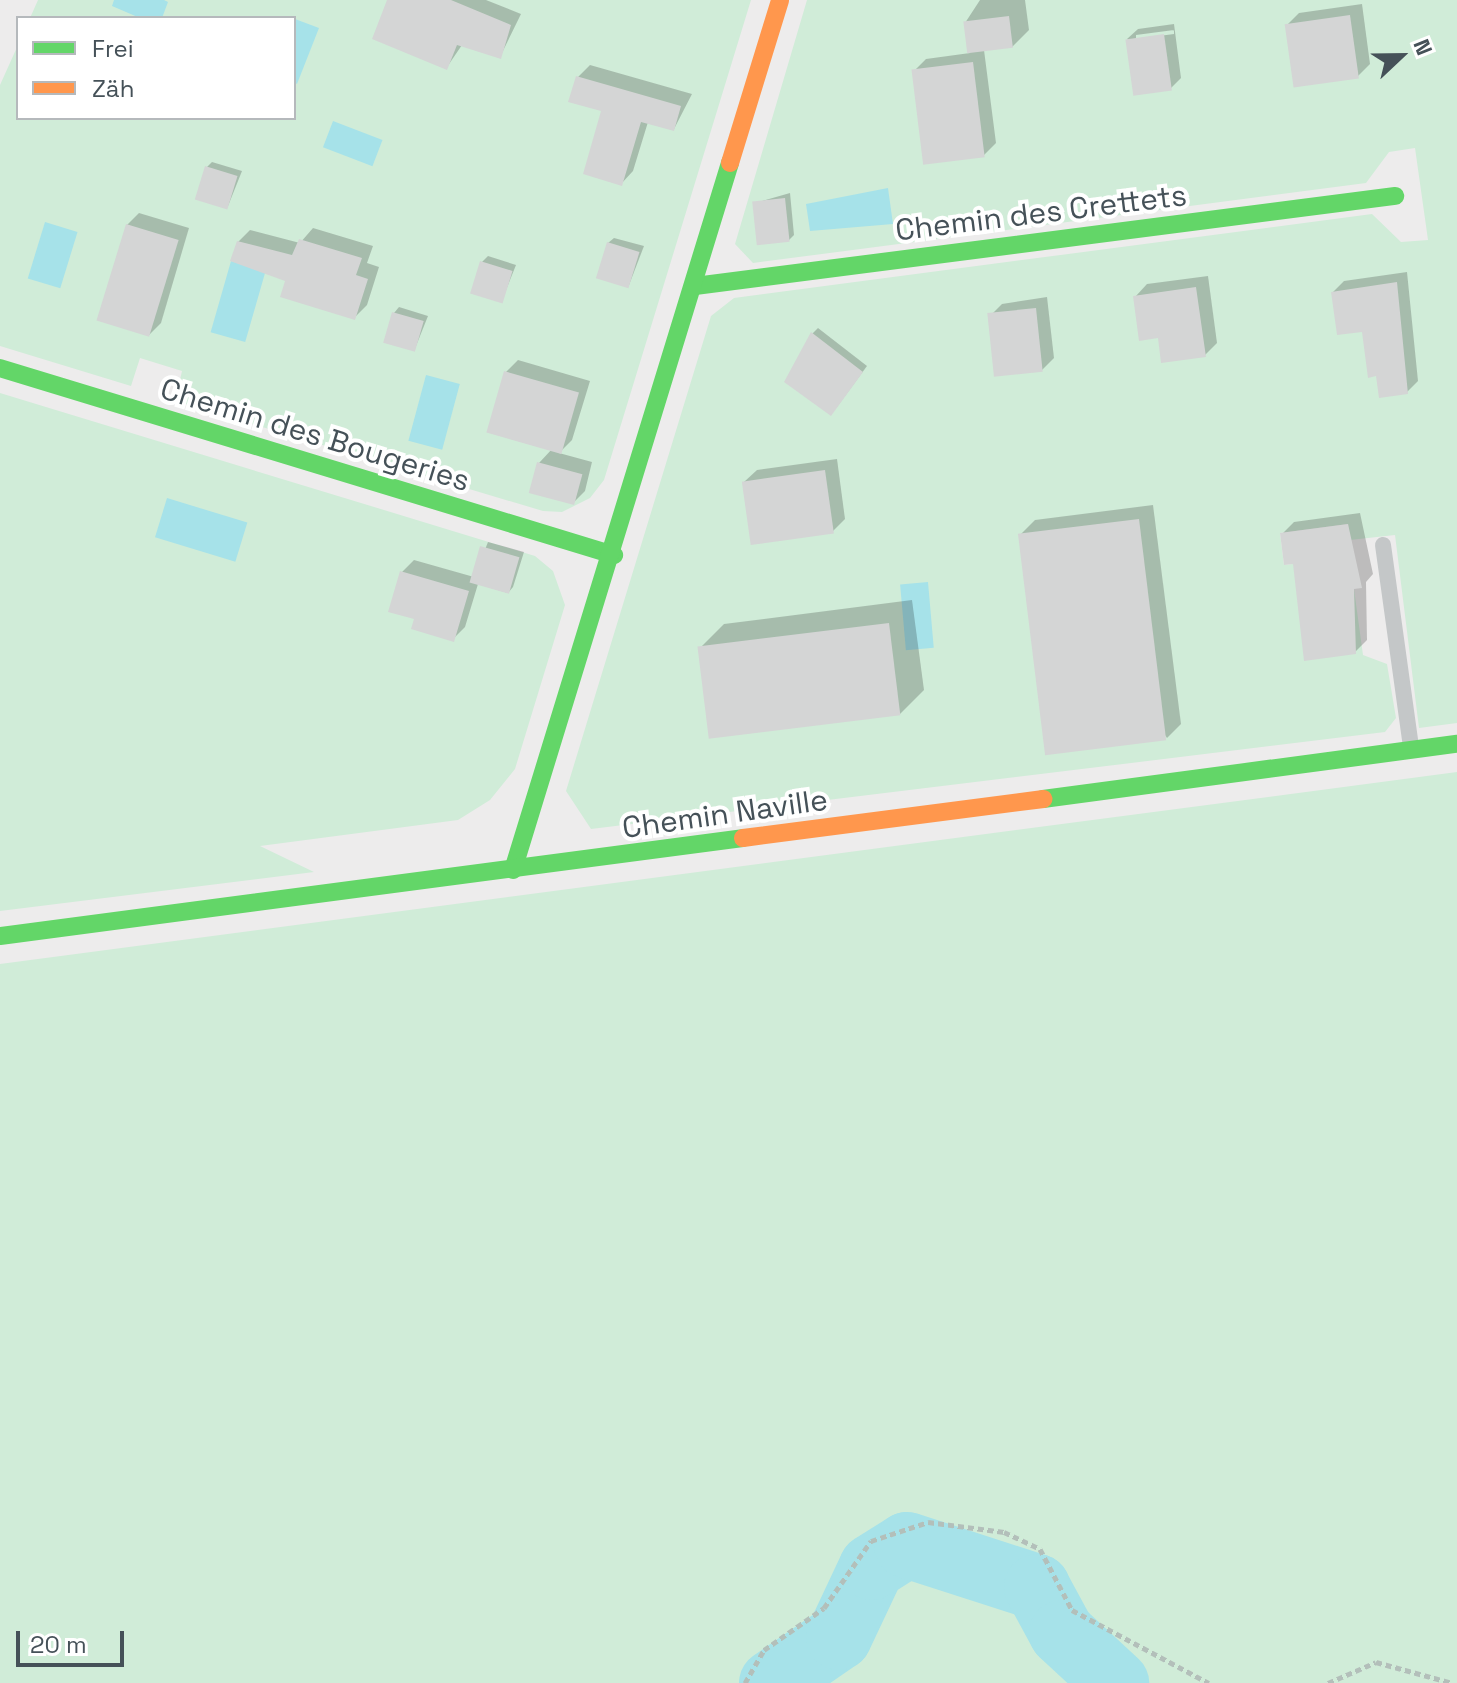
<!DOCTYPE html>
<meta charset="utf-8">
<style>
body{margin:0}
#map{position:relative;width:1457px;height:1683px;overflow:hidden;background:#edecec;font-family:"Space Grotesk",sans-serif}
div>[style]{position:absolute}
.green>*{inset:0;background:#d0ecd8}
.water>*{inset:0;background:#a6e2e9;transform-origin:0 0}
.shadow>*{inset:0;background:#0003}
.river>*{height:66px;margin:-33px;padding:0 33px;transform-origin:33px;border-radius:33px;background:#a6e2e9}
.building>*{inset:0;background:#d4d5d5;transform-origin:0 0}
.path>*{height:5px;margin-top:-2.5px;transform-origin:0;background:repeating-linear-gradient(90deg,#b3bfba 0 6px,transparent 0 10px)}
.lane>*{height:16px;margin:-8px;padding:0 8px;transform-origin:8px;border-radius:8px;background:#c4c7c8}
.fast>*{height:18px;margin:-9px;padding:0 9px;transform-origin:9px;border-radius:9px;background:#63d668}
.slow>*{height:18px;margin:-9px;padding:0 9px;transform-origin:9px;border-radius:9px;background:#ff974d}
span{translate:-50% -50%;white-space:nowrap;text-align:center;line-height:1.15;-webkit-text-stroke:8px #fff;paint-order:stroke}
.street-label{font-size:30px;color:#455158}
.legend{position:absolute;left:16px;top:16px;width:280px;height:104px;box-sizing:border-box;background:#fff;border:2px solid #b5b9bc;margin:0;padding:10px 14px;list-style:none;font-size:24px;color:#455158}
.legend li{display:flex;align-items:center;gap:16px;height:40px}
.legend b{width:40px;border:2px solid #b5b9bc}
.north{position:absolute;left:1361px;top:16px;width:80px;height:80px;-webkit-text-stroke:6px #fff;paint-order:stroke;rotate:68deg;font-size:22px;font-weight:700;line-height:32px;text-align:center;color:#455158}
.north::after{content:'';display:block;margin:auto;width:28px;height:36px;background:#455158;clip-path:polygon(50% 0,100% 100%,50% 72%,0 100%)}
.scale{position:absolute;left:16px;top:1631px;width:108px;height:36px;box-sizing:border-box;border:4px solid #455158;border-top:0;padding-left:10px;font-size:24px;line-height:28px;white-space:nowrap;color:#455158;-webkit-text-stroke:6px #fff;paint-order:stroke}
</style>
<div id="map">
<div class="green">
<i style="clip-path:polygon(38px 0,751px 0,604px 480px,590px 498px,562px 512px,543px 511px,175px 401px,182px 371px,140px 358px,131px 386px,0 346px,0 85px,18px 45px,18px 118px,294px 118px,294px 18px,30px 18px)"></i>
<i style="clip-path:polygon(807px 0,1457px 0,1457px 723px,1419px 728px,1395px 535px,1350px 540px,1348px 524px,1280px 533px,1284px 565px,1301px 563px,1305px 595px,1354px 589px,1363px 655px,1387px 664px,1396px 718px,1385px 732px,591px 829px,566px 791px,711px 316px,734px 298px,1372px 214px,1401px 242px,1428px 240px,1415px 148px,1389px 152px,1366px 183px,753px 263px,735px 244px)"></i>
<i style="clip-path:polygon(0 393px,535px 556px,553px 571px,565px 605px,515px 769px,490px 800px,458px 820px,260px 846px,314px 872px,0 911px)"></i>
<i style="clip-path:polygon(1457px 772px,1457px 1683px,0 1683px,0 964px)"></i>
</div>
<div class="water">
<i style="clip-path:polygon(114px 0,164px 0,168px 2px,162px 18px,140px 18px,112px 6px)"></i>
<i style="clip-path:polygon(295px 19px,319px 28px,297px 84px,294px 82px)"></i>
<i style="left:333px;top:121px;width:53px;height:28px;rotate:21deg"></i>
<i style="clip-path:polygon(888px 188px,893px 224px,810px 231px,806px 204px)"></i>
<i style="left:45px;top:222px;width:34px;height:59px;rotate:17deg"></i>
<i style="left:231px;top:261px;width:36px;height:74px;rotate:16deg"></i>
<i style="left:426px;top:375px;width:35px;height:68px;rotate:15deg"></i>
<i style="left:167px;top:498px;width:84px;height:41px;rotate:17deg"></i>
<i style="left:928px;top:582px;width:66px;height:28px;rotate:85deg"></i>
</div>
<div class="shadow">
<i style="clip-path:polygon(389px 0,486px 0,521px 14px,500px 57px,462px 45px,447px 67px)"></i>
<i style="clip-path:polygon(980px 0,1025px 0,1029px 30px,1012px 47px,984px 50px,996px 143px,984px 155px,914px 71px,926px 59px,970px 53px,965px 23px)"></i>
<i style="clip-path:polygon(1362px 4px,1370px 64px,1358px 76px,1287px 25px,1299px 13px)"></i>
<i style="clip-path:polygon(evenodd,1174px 24px,1181px 78px,1171px 88px,1127px 39px,1138px 29px,1174px 24px,1174px 30px,1174px 34px,1136px 39px,1136px 35px,1174px 30px)"></i>
<i style="clip-path:polygon(590px 65px,692px 94px,674px 129px,648px 122px,633px 171px,621px 184px,603px 110px,578px 77px)"></i>
<i style="clip-path:polygon(212px 162px,242px 171px,228px 206px,207px 167px)"></i>
<i style="clip-path:polygon(790px 193px,794px 235px,789px 240px,755px 203px)"></i>
<i style="clip-path:polygon(139px 213px,189px 228px,161px 323px,149px 335px,127px 225px)"></i>
<i style="clip-path:polygon(313px 228px,373px 246px,367px 263px,379px 267px,367px 305px,355px 317px,238px 242px,250px 230px,300px 243px)"></i>
<i style="clip-path:polygon(614px 238px,644px 246px,629px 285px,608px 243px)"></i>
<i style="clip-path:polygon(488px 256px,516px 265px,502px 300px,482px 262px)"></i>
<i style="clip-path:polygon(1407px 272px,1418px 381px,1407px 392px,1377px 374px,1364px 329px,1333px 292px,1344px 281px)"></i>
<i style="clip-path:polygon(1208px 276px,1217px 343px,1205px 355px,1159px 336px,1135px 297px,1147px 284px)"></i>
<i style="clip-path:polygon(1047px 297px,1054px 358px,1042px 370px,990px 316px,1002px 304px)"></i>
<i style="clip-path:polygon(399px 307px,428px 316px,414px 351px,394px 313px)"></i>
<i style="clip-path:polygon(818px 328px,867px 366px,836px 408px,812px 334px)"></i>
<i style="clip-path:polygon(518px 360px,590px 381px,572px 440px,559px 453px,592px 462px,585px 491px,573px 503px,539px 463px,552px 449px,506px 372px)"></i>
<i style="clip-path:polygon(837px 459px,845px 519px,833px 531px,744px 482px,757px 470px)"></i>
<i style="clip-path:polygon(1153px 505px,1181px 724px,1167px 738px,1021px 534px,1035px 520px)"></i>
<i style="clip-path:polygon(1360px 513px,1373px 574px,1366px 582px,1367px 640px,1355px 652px,1282px 534px,1294px 522px)"></i>
<i style="clip-path:polygon(488px 542px,524px 552px,513px 587px,508px 593px,478px 584px,465px 627px,453px 639px,416px 618px,402px 572px,414px 560px,474px 577px)"></i>
<i style="clip-path:polygon(912px 600px,924px 690px,900px 714px,700px 648px,724px 624px)"></i>
</div>
<div class="river">
<i style="left:772px;top:1683px;width:81px;rotate:-34.5deg"></i>
<i style="left:839px;top:1637px;width:77px;rotate:-64.8deg"></i>
<i style="left:872px;top:1567px;width:41px;rotate:-32.2deg"></i>
<i style="left:907px;top:1545px;width:137px;rotate:17.9deg"></i>
<i style="left:1037px;top:1587px;width:52px;rotate:61.5deg"></i>
<i style="left:1062px;top:1633px;width:74px;rotate:42.8deg"></i>
</div>
<div class="building">
<i style="clip-path:polygon(387px 0,451px 0,511px 25px,501px 59px,457px 45px,447px 70px,372px 39px)"></i>
<i style="left:1350px;top:15px;width:64px;height:66px;rotate:82deg"></i>
<i style="left:1009px;top:16px;width:32px;height:46px;rotate:83deg"></i>
<i style="left:1164px;top:34px;width:57px;height:39px;rotate:82deg"></i>
<i style="left:973px;top:62px;width:96px;height:62px;rotate:83deg"></i>
<i style="clip-path:polygon(576px 76px,681px 106px,674px 131px,641px 122px,622px 186px,583px 174px,601px 111px,568px 102px)"></i>
<i style="left:205px;top:166px;width:34px;height:35px;rotate:17deg"></i>
<i style="left:785px;top:198px;width:44px;height:33px;rotate:84deg"></i>
<i style="left:126px;top:224px;width:55px;height:101px;rotate:17deg"></i>
<i style="clip-path:polygon(299px 239px,362px 258px,356px 275px,368px 279px,355px 320px,280px 297px,285px 281px,230px 261px,237px 241px,292px 255px)"></i>
<i style="left:607px;top:242px;width:34px;height:38px;rotate:17deg"></i>
<i style="left:480px;top:261px;width:34px;height:34px;rotate:17deg"></i>
<i style="clip-path:polygon(1397px 282px,1408px 394px,1379px 398px,1376px 376px,1368px 378px,1362px 332px,1337px 335px,1331px 292px)"></i>
<i style="clip-path:polygon(1196px 287px,1206px 357px,1161px 363px,1158px 338px,1139px 341px,1133px 296px)"></i>
<i style="left:1036px;top:308px;width:64px;height:49px;rotate:84deg"></i>
<i style="left:392px;top:312px;width:33px;height:32px;rotate:16deg"></i>
<i style="clip-path:polygon(811px 332px,863px 372px,831px 416px,784px 382px)"></i>
<i style="left:504px;top:371px;width:78px;height:64px;rotate:16deg"></i>
<i style="left:537px;top:462px;width:47px;height:32px;rotate:15deg"></i>
<i style="left:825px;top:470px;width:64px;height:84px;rotate:82deg"></i>
<i style="left:1139px;top:519px;width:223px;height:122px;rotate:83deg"></i>
<i style="clip-path:polygon(1348px 524px,1362px 588px,1354px 589px,1356px 654px,1304px 661px,1293px 564px,1284px 565px,1280px 533px)"></i>
<i style="left:480px;top:546px;width:41px;height:38px;rotate:16deg"></i>
<i style="clip-path:polygon(400px 571px,469px 591px,454px 642px,411px 629px,414px 619px,388px 612px)"></i>
<i style="left:889px;top:623px;width:93px;height:193px;rotate:83deg"></i>
</div>
<div class="path">
<i style="left:745px;top:1683px;width:38px;rotate:-60deg"></i>
<i style="left:764px;top:1650px;width:73px;rotate:-35deg"></i>
<i style="left:824px;top:1608px;width:82px;rotate:-55deg"></i>
<i style="left:871px;top:1541px;width:60px;rotate:-18.4deg"></i>
<i style="left:928px;top:1522px;width:77px;rotate:7.5deg"></i>
<i style="left:1004px;top:1532px;width:40px;rotate:25deg"></i>
<i style="left:1040px;top:1549px;width:69px;rotate:62.3deg"></i>
<i style="left:1072px;top:1610px;width:155px;rotate:28.1deg"></i>
<i style="left:1328px;top:1683px;width:52px;rotate:-23.6deg"></i>
<i style="left:1376px;top:1662px;width:79px;rotate:15.4deg"></i>
</div>
<div class="lane">
<i style="left:1383px;top:545px;width:204px;rotate:82.1deg"></i>
</div>
<div class="fast">
<i style="left:695px;top:286px;width:706px;rotate:-7.33deg"></i>
<i style="left:0;top:368px;width:642px;rotate:16.94deg"></i>
<i style="left:1043px;top:799px;width:418px;rotate:-7.6deg"></i>
<i style="left:513px;top:870px;width:740px;rotate:-72.94deg"></i>
<i style="left:0;top:936px;width:749px;rotate:-7.51deg"></i>
</div>
<div class="slow">
<i style="left:730px;top:163px;width:170px;rotate:-72.9deg"></i>
<i style="left:743px;top:838px;width:303px;rotate:-7.4deg"></i>
</div>
<div class="street-label">
<span style="left:1041px;top:213px;rotate:-7deg">Chemin des Crettets</span>
<span style="left:315px;top:435px;rotate:17deg">Chemin des Bougeries</span>
<span style="left:725px;top:814px;rotate:-8deg">Chemin Naville</span>
</div>
<ul class="legend">
<li><b style="height:10px;background:#63d668"></b>Frei</li>
<li><b style="height:10px;background:#ff974d"></b>Zäh</li>
</ul>
<div class="north">N</div>
<div class="scale">20 m</div>
</div>
